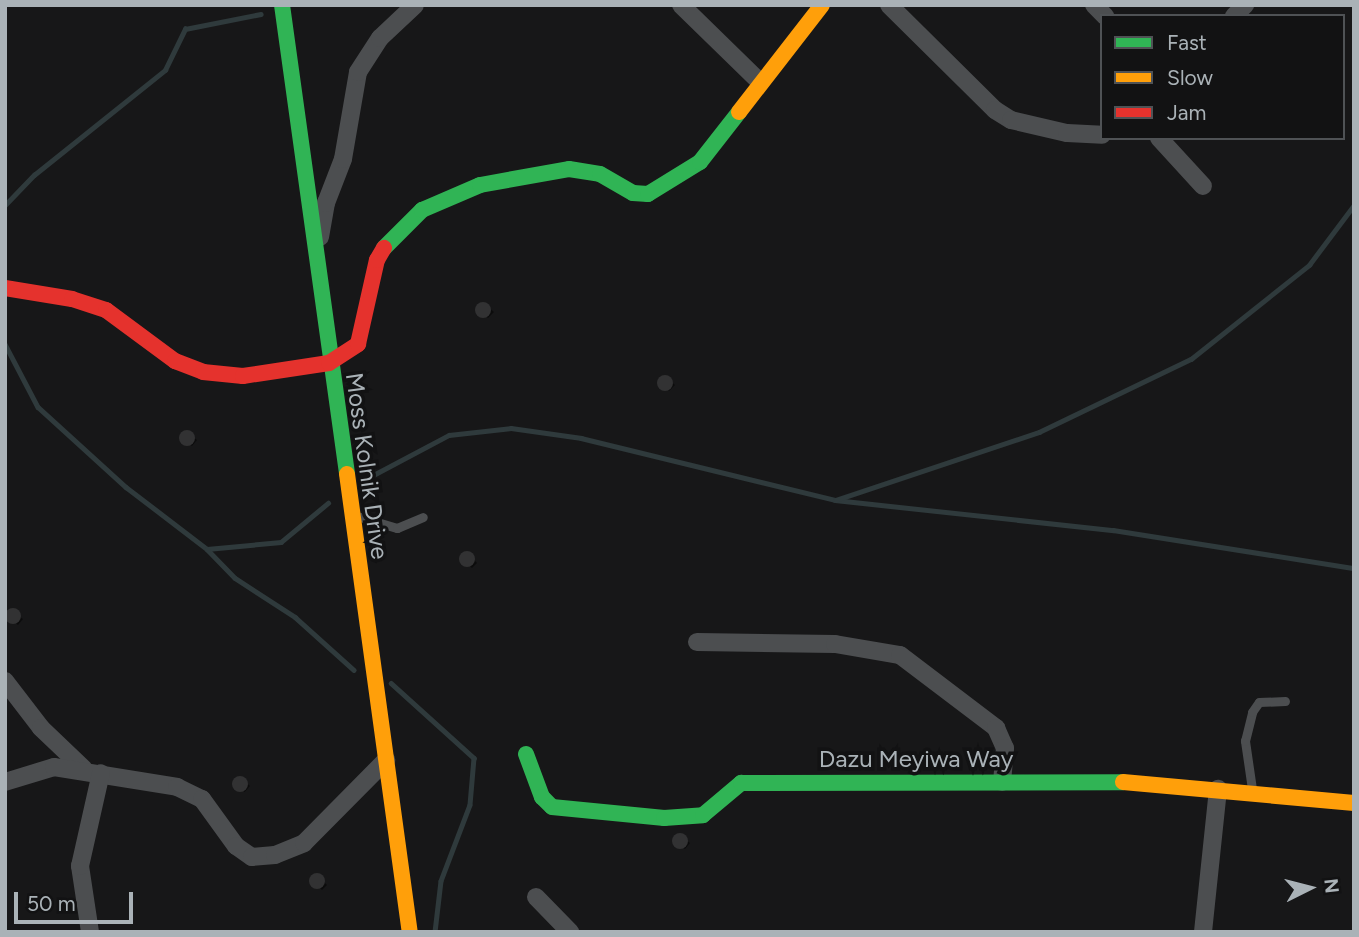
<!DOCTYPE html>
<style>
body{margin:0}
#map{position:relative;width:1359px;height:937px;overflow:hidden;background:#171718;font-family:Figtree,sans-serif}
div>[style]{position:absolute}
.shadow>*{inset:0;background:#0007;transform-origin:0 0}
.stream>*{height:4.5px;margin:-2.25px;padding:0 2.25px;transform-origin:2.25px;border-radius:2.25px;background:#2f3a3c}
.building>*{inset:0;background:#323233}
.round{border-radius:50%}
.lane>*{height:9px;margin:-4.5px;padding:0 4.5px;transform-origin:4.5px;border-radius:4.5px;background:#4c4e50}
.street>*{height:18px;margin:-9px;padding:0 9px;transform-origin:9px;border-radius:9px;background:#4c4e50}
.fast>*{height:16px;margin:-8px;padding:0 8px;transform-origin:8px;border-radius:8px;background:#30b455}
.slow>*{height:16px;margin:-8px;padding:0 8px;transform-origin:8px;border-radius:8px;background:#ff9f0a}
.jam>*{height:16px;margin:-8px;padding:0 8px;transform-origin:8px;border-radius:8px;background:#e5322d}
span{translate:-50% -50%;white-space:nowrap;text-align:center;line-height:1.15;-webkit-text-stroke:7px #121213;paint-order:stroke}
.street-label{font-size:24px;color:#aab2b7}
.frame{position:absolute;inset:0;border:7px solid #aab2b7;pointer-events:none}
.legend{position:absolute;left:1100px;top:14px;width:245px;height:126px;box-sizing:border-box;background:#121213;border:2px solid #4f5255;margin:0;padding:9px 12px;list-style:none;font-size:21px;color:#aab2b7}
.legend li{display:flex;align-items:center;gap:14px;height:35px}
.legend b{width:35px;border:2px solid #4f5255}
.north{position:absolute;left:1275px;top:853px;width:70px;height:70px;-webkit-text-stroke:5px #121213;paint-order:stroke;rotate:84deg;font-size:19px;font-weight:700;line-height:28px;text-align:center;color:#aab2b7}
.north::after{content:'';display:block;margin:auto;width:24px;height:32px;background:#aab2b7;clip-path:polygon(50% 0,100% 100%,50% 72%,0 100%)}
.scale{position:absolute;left:14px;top:892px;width:119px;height:32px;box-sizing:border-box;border:4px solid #aab2b7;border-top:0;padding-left:9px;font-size:21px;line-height:24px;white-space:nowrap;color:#aab2b7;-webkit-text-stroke:5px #121213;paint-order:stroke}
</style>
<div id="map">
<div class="shadow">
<i style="clip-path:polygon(485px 304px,494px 312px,488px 318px,478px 309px)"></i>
<i style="clip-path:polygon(666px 377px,675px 385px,669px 391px,659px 383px)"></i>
<i style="clip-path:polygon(186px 432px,197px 440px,192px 446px,182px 440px)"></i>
<i style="clip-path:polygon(468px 553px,477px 563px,472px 568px,461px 559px)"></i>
<i style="clip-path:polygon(11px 611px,23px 619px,18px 625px,7px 616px)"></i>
<i style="left:241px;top:778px;width:12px;height:8px;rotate:42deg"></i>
<i style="clip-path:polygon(679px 835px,690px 843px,685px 849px,675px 843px)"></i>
<i style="clip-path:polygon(318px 876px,327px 885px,322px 890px,312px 881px)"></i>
</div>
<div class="stream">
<i style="left:5px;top:205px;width:42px;rotate:-46deg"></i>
<i style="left:34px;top:175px;width:168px;rotate:-38.7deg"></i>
<i style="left:165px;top:70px;width:46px;rotate:-64deg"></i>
<i style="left:185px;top:29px;width:77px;rotate:-11.2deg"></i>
<i style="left:5px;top:344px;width:71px;rotate:62.4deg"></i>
<i style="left:38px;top:407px;width:119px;rotate:42.3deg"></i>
<i style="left:126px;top:487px;width:102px;rotate:37.4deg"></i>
<i style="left:207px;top:549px;width:74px;rotate:-5.4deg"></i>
<i style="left:281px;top:542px;width:61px;rotate:-39.7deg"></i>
<i style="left:362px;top:481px;width:98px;rotate:-27.9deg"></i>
<i style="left:449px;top:435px;width:62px;rotate:-6.4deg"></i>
<i style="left:511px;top:428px;width:71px;rotate:8.1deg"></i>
<i style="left:581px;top:438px;width:261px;rotate:13.7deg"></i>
<i style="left:835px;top:500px;width:280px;rotate:6.2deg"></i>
<i style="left:1113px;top:530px;width:244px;rotate:9deg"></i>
<i style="left:836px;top:500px;width:214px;rotate:-18.5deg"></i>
<i style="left:1039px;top:432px;width:169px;rotate:-25.7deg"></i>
<i style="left:1191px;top:359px;width:151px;rotate:-38.5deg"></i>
<i style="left:1309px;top:265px;width:75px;rotate:-53.1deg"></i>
<i style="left:207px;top:549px;width:40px;rotate:46deg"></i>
<i style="left:235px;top:578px;width:72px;rotate:33deg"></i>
<i style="left:295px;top:617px;width:79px;rotate:41.9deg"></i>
<i style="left:391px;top:683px;width:112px;rotate:42.1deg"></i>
<i style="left:474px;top:758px;width:47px;rotate:94.9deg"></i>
<i style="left:470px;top:805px;width:81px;rotate:110.9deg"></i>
<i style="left:441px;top:881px;width:51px;rotate:96.7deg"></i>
</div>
<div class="building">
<i class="round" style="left:475px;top:302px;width:16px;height:16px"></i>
<i class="round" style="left:657px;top:375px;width:16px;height:16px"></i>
<i class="round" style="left:179px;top:430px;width:16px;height:16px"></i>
<i class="round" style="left:459px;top:551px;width:16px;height:16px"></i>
<i class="round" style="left:5px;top:608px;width:16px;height:16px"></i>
<i class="round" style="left:232px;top:776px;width:16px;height:16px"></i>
<i class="round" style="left:672px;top:833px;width:16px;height:16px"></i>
<i class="round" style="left:309px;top:873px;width:16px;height:16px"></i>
</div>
<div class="lane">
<i style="left:357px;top:516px;width:42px;rotate:16.7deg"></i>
<i style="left:397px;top:528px;width:28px;rotate:-23deg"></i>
<i style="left:1252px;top:789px;width:49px;rotate:-98.3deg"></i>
<i style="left:1245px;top:741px;width:30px;rotate:-76deg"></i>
<i style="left:1252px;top:712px;width:12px;rotate:-55deg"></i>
<i style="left:1259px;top:702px;width:26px;rotate:-2deg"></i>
</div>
<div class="street">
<i style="left:681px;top:5px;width:110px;rotate:44.3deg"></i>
<i style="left:889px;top:5px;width:149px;rotate:44.7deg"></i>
<i style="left:995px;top:110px;width:19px;rotate:32deg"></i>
<i style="left:1011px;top:120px;width:57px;rotate:13.1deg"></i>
<i style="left:1067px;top:133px;width:35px;rotate:3deg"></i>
<i style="left:1094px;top:5px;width:16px;rotate:45deg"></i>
<i style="left:1234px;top:16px;width:16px;rotate:-45deg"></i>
<i style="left:1159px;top:138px;width:65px;rotate:47.5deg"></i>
<i style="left:320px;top:237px;width:35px;rotate:-80deg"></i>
<i style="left:326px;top:203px;width:47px;rotate:-68.9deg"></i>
<i style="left:343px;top:159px;width:88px;rotate:-80.2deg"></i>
<i style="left:358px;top:72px;width:40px;rotate:-57.1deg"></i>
<i style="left:380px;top:38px;width:48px;rotate:-43.3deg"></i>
<i style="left:697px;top:642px;width:138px;rotate:0.8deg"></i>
<i style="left:835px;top:644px;width:66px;rotate:9.6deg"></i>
<i style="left:900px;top:655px;width:121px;rotate:37.2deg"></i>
<i style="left:996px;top:728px;width:22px;rotate:66deg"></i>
<i style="left:1005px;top:748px;width:34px;rotate:95deg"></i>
<i style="left:5px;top:681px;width:59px;rotate:52.5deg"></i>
<i style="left:41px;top:728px;width:59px;rotate:43.6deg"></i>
<i style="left:5px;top:782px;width:51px;rotate:-17deg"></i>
<i style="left:54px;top:767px;width:125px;rotate:9.2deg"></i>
<i style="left:177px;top:787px;width:28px;rotate:26deg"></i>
<i style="left:202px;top:799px;width:58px;rotate:54.1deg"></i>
<i style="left:236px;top:846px;width:19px;rotate:35deg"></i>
<i style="left:252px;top:857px;width:23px;rotate:-5deg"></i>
<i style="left:275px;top:855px;width:31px;rotate:-22deg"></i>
<i style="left:304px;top:843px;width:117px;rotate:-45.3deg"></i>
<i style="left:536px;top:897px;width:49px;rotate:45.8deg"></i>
<i style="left:90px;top:932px;width:67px;rotate:-98.6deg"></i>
<i style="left:80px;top:866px;width:95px;rotate:-77.3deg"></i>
<i style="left:1203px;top:932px;width:144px;rotate:-84deg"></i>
</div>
<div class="fast">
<i style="left:282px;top:5px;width:473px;rotate:82.1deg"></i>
<i style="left:384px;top:248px;width:54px;rotate:-45deg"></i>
<i style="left:422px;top:210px;width:63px;rotate:-23.3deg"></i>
<i style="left:480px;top:185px;width:90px;rotate:-10.2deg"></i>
<i style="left:569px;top:169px;width:31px;rotate:9deg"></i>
<i style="left:600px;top:174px;width:38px;rotate:30deg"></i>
<i style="left:633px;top:193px;width:15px;rotate:4deg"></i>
<i style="left:648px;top:194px;width:61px;rotate:-31.6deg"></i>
<i style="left:700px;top:162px;width:63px;rotate:-52deg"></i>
<i style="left:526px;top:754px;width:46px;rotate:69.6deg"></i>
<i style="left:542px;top:797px;width:14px;rotate:45deg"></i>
<i style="left:552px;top:807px;width:113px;rotate:5.6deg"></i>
<i style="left:664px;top:818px;width:39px;rotate:-4deg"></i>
<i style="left:703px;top:815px;width:50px;rotate:-40.1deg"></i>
<i style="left:741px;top:783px;width:382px;rotate:-0.1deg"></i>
</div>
<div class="slow">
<i style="left:739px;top:112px;width:135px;rotate:-52.2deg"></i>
<i style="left:347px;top:474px;width:462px;rotate:82.2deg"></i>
<i style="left:1123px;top:782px;width:232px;rotate:5.2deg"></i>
</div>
<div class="jam">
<i style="left:5px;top:288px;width:68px;rotate:9.3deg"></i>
<i style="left:72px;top:299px;width:36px;rotate:18deg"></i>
<i style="left:106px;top:310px;width:86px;rotate:36.5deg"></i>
<i style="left:175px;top:361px;width:30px;rotate:21deg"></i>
<i style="left:203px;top:372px;width:40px;rotate:5.7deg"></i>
<i style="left:243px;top:376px;width:87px;rotate:-8.6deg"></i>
<i style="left:329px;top:363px;width:35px;rotate:-33deg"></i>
<i style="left:358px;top:344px;width:86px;rotate:-77.3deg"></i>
<i style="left:377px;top:260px;width:14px;rotate:-60deg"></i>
</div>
<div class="street-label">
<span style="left:367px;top:466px;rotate:82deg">Moss Kolnik Drive</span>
<span style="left:916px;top:759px">Dazu Meyiwa Way</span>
</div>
<div class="frame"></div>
<ul class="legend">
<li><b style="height:9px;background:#30b455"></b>Fast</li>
<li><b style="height:9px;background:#ff9f0a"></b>Slow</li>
<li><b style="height:9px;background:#e5322d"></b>Jam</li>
</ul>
<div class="north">N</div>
<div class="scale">50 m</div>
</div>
